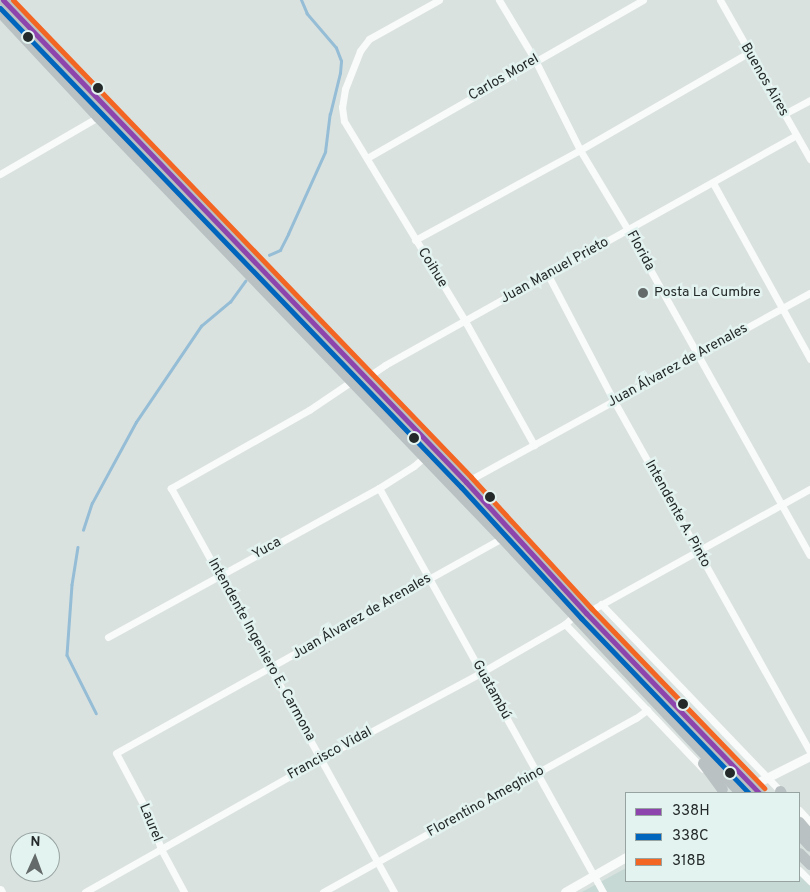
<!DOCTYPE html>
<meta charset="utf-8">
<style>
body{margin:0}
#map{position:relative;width:810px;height:892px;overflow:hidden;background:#dae2e0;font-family:Overpass,sans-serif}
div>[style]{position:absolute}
.built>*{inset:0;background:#c7d9d5}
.stream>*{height:2.5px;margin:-1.25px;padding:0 1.25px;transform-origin:1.25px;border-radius:1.25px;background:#95bdd6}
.minor>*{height:7px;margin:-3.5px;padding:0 3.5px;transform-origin:3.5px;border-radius:3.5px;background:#f9fbfa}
.tertiary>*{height:9px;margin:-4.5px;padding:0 4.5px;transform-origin:4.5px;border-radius:4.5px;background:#f9fbfa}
.primary>*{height:11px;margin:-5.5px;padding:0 5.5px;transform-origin:5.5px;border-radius:5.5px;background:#bac1c2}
.bus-1>*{height:5px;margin:-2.5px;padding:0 2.5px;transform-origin:2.5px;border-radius:2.5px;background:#8e44ad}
.bus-2>*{height:5px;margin:-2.5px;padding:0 2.5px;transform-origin:2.5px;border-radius:2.5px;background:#0065bd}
.bus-3>*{height:5px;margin:-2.5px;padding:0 2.5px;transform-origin:2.5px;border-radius:2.5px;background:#f26522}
.dots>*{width:14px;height:14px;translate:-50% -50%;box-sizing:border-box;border:2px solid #e3f3f0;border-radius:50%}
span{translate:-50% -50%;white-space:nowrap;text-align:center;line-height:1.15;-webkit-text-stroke:5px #e3f3f0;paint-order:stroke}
.street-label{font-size:14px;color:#242a29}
.poi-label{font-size:14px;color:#242a29}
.left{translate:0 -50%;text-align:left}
.legend{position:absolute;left:625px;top:792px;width:175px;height:90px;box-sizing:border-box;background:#e3f3f0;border:1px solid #97a3a0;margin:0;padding:6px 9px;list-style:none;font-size:15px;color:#242a29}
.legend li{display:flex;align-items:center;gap:10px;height:25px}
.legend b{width:25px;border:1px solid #97a3a0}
.north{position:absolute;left:10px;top:832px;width:50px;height:50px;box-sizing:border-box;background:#e3f3f0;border:1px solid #97a3a0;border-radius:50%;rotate:2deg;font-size:14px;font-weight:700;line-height:20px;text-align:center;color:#242a29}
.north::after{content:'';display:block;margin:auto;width:18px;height:22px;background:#646a69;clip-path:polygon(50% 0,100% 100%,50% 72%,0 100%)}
</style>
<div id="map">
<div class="built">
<div style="clip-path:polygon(626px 868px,626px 881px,799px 881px,799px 873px,810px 885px,810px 892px,582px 892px)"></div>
</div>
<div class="stream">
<div style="left:269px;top:255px;width:12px;rotate:-24deg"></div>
<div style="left:280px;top:250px;width:18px;rotate:-63deg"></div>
<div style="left:288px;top:234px;width:90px;rotate:-65.7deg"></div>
<div style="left:325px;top:152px;width:38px;rotate:-83deg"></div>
<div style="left:330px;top:114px;width:42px;rotate:-76.3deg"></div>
<div style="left:340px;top:73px;width:12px;rotate:-85deg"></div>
<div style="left:341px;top:61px;width:14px;rotate:-111deg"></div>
<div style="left:336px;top:48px;width:45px;rotate:-130.5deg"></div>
<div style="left:307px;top:14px;width:15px;rotate:-113deg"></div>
<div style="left:83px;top:530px;width:28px;rotate:-72deg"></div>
<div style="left:92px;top:503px;width:92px;rotate:-61.5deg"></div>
<div style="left:136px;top:422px;width:116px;rotate:-55.9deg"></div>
<div style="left:201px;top:326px;width:38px;rotate:-40deg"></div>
<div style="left:230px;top:302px;width:26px;rotate:-54deg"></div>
<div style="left:78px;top:547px;width:38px;rotate:99deg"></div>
<div style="left:72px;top:585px;width:70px;rotate:94.1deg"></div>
<div style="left:67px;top:655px;width:65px;rotate:63.4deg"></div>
</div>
<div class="minor">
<div style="left:439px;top:0;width:80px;rotate:150.9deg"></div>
<div style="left:369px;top:39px;width:15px;rotate:127deg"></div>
<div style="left:360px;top:51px;width:41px;rotate:111.5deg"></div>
<div style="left:345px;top:89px;width:18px;rotate:99deg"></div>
<div style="left:342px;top:107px;width:14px;rotate:82deg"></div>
<div style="left:344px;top:121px;width:234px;rotate:58.8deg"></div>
<div style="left:465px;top:321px;width:142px;rotate:60.9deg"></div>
<div style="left:499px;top:0;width:70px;rotate:59deg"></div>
<div style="left:535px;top:60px;width:101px;rotate:63.4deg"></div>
<div style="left:580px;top:150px;width:93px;rotate:59deg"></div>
<div style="left:628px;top:230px;width:372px;rotate:60.8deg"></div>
<div style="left:720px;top:0;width:183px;rotate:60.5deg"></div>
<div style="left:784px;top:114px;width:30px;rotate:-28deg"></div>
<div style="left:367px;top:158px;width:318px;rotate:-29.8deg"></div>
<div style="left:0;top:174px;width:113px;rotate:-30.2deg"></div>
<div style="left:713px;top:183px;width:201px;rotate:61.1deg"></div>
<div style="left:415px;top:240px;width:188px;rotate:-28.6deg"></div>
<div style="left:580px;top:150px;width:194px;rotate:-30deg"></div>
<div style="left:548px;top:275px;width:142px;rotate:62.4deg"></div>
<div style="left:614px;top:401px;width:401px;rotate:60.8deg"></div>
<div style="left:366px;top:378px;width:23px;rotate:-34deg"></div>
<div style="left:385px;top:365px;width:471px;rotate:-29.2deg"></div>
<div style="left:352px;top:381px;width:52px;rotate:146deg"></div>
<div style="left:309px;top:410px;width:159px;rotate:150.5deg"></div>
<div style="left:171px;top:488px;width:461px;rotate:61.1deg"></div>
<div style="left:466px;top:482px;width:393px;rotate:-28.8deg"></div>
<div style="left:379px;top:488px;width:462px;rotate:61deg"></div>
<div style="left:601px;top:604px;width:262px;rotate:46.2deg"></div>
<div style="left:586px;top:613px;width:256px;rotate:-29deg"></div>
<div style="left:565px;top:624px;width:200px;rotate:46.4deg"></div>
<div style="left:108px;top:637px;width:309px;rotate:-28.8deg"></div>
<div style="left:379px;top:488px;width:41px;rotate:-32.2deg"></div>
<div style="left:414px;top:466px;width:13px;rotate:-42deg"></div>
<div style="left:799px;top:810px;width:16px;rotate:47deg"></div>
<div style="left:799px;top:870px;width:16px;rotate:45deg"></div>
<div style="left:85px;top:892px;width:270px;rotate:-29.5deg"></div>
<div style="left:320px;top:759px;width:184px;rotate:-28.2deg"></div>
<div style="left:482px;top:672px;width:96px;rotate:-30deg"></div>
<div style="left:565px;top:624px;width:12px;rotate:-42deg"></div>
<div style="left:184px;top:892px;width:49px;rotate:-118.1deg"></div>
<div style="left:161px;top:849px;width:34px;rotate:-109deg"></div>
<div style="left:150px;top:817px;width:72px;rotate:-118deg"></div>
<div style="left:116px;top:753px;width:442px;rotate:-29.1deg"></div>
<div style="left:323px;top:892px;width:358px;rotate:-29.1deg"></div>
<div style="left:636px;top:718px;width:14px;rotate:-36deg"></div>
</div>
<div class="tertiary">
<div style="left:737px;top:793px;width:82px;rotate:-26.9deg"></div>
<div style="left:0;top:890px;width:2px;rotate:63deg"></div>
<div style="left:565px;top:892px;width:70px;rotate:-29.8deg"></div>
</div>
<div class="primary">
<div style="left:3px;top:0;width:668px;rotate:46.15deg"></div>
<div style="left:466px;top:482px;width:178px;rotate:47.5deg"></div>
<div style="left:586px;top:613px;width:250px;rotate:46.1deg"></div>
<div style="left:0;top:12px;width:144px;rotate:47deg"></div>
<div style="left:98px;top:117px;width:583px;rotate:46.18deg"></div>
<div style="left:502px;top:538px;width:349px;rotate:46.9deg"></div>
<div style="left:703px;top:763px;width:32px;rotate:54deg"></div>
<div style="left:780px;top:791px;width:2px;rotate:63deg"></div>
<div style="left:799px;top:822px;width:17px;rotate:50deg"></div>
<div style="left:799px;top:834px;width:16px;rotate:47deg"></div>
<div style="left:799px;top:853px;width:16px;rotate:45deg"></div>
</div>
<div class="bus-1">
<div style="left:3px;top:0;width:668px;rotate:46.15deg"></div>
<div style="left:466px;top:482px;width:178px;rotate:47.5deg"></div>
<div style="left:586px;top:613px;width:250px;rotate:46.1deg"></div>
</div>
<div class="bus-2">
<div style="left:0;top:8px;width:665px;rotate:46.1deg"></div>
<div style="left:461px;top:487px;width:178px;rotate:47.5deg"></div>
<div style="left:581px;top:618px;width:243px;rotate:46.2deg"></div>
</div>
<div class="bus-3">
<div style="left:13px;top:0;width:661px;rotate:46.16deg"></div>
<div style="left:471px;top:477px;width:178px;rotate:47.5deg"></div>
<div style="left:591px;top:608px;width:250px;rotate:46.1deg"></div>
</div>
<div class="dots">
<div style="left:28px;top:37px;background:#242a29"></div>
<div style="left:98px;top:88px;background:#242a29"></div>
<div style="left:643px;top:293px;background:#646a69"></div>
<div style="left:414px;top:438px;background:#242a29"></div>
<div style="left:490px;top:497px;background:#242a29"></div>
<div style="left:683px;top:704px;background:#242a29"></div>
<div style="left:730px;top:773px;background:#242a29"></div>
</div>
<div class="street-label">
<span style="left:504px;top:78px;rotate:-30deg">Carlos Morel</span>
<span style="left:764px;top:80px;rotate:60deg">Buenos Aires</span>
<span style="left:640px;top:251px;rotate:61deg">Florida</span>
<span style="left:432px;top:268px;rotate:58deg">Coihue</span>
<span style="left:555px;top:271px;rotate:-29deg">Juan Manuel Prieto</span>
<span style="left:678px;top:366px;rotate:-29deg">Juan Álvarez de Arenales</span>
<span style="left:677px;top:514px;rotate:61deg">Intendente A. Pinto</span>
<span style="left:267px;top:549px;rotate:-29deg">Yuca</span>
<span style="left:362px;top:617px;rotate:-30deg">Juan Álvarez de Arenales</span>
<span style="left:261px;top:650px;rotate:61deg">Intendente Ingeniero E. Carmona</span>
<span style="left:491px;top:690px;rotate:61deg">Guatambú</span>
<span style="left:330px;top:754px;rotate:-29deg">Francisco Vidal</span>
<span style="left:486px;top:802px;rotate:-29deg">Florentino Ameghino</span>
<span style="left:150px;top:823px;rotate:68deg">Laurel</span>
</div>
<div class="poi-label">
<span class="left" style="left:654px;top:293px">Posta La Cumbre</span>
</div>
<ul class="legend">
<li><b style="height:6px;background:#8e44ad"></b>338H</li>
<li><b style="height:6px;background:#0065bd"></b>338C</li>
<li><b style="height:6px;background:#f26522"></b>318B</li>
</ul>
<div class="north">N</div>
</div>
